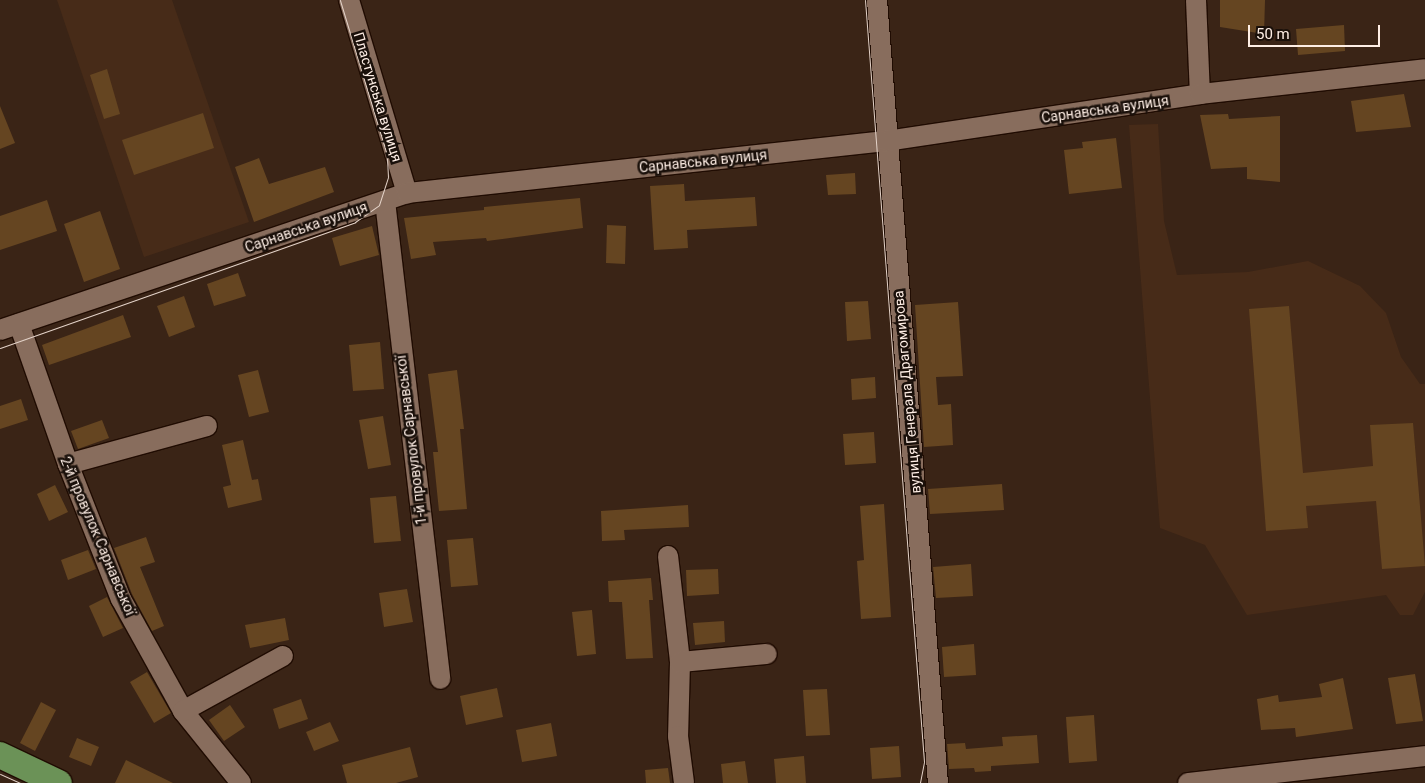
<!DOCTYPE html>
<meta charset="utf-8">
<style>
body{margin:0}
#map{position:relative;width:1425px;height:783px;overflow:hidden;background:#3a2416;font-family:Roboto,sans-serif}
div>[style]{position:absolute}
.built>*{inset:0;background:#472b18}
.building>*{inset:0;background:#654521}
.roads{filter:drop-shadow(1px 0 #200c02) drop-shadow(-1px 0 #200c02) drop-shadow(0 1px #200c02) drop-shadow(0 -1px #200c02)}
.minor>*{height:20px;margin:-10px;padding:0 10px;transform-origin:10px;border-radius:10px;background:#886d5d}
.major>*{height:26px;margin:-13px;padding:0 13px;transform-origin:13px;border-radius:13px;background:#6b9257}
.tram>*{height:1px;margin:-0.5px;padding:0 0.5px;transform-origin:0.5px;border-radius:0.5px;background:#e4d3c9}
span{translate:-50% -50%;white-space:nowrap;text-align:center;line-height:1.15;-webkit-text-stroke:5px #1a100a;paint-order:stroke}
.street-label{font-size:14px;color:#feeee5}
.scale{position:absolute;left:1248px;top:25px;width:132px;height:22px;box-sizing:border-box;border:2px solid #feeee5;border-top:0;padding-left:6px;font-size:15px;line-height:18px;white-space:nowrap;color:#feeee5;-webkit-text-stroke:4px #1a100a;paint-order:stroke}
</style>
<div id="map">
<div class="built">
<div style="clip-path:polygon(57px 0,172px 0,249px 222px,144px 257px)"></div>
<div style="clip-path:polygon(1158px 124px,1164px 221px,1177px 275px,1248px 272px,1308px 261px,1360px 286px,1386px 313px,1401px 357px,1420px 384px,1425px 384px,1425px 592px,1413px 615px,1400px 615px,1386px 595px,1247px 615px,1205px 545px,1160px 528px,1129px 125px)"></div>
</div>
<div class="building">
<div style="clip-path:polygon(1220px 0,1265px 0,1264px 34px,1220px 27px)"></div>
<div style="clip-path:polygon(1344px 25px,1345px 51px,1298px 55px,1296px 29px)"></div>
<div style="clip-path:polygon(107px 69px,120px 114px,104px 119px,90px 75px)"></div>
<div style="clip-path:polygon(1404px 94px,1411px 127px,1356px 132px,1351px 101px)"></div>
<div style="clip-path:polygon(0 106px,15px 143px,0 149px)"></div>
<div style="clip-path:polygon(203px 113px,214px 148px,134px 175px,122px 140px)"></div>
<div style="clip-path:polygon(1228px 114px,1229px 119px,1280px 116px,1280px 182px,1247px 179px,1247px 167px,1211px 169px,1200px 115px)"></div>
<div style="clip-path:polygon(1116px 138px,1122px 188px,1069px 194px,1064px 150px,1083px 148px,1082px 142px)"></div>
<div style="clip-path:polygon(259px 158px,269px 184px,325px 167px,334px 192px,254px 222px,235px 167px)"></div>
<div style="clip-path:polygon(855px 173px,856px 194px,828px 195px,826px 175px)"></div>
<div style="clip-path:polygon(684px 184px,685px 201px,755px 197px,757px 226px,687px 230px,688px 248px,654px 250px,650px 186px)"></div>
<div style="clip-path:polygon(580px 198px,583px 228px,487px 241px,486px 238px,433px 242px,436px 255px,411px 259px,404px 218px,484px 210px,484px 207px)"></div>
<div style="clip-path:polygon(47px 200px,57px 231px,0 250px,0 216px)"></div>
<div style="clip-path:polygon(100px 211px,120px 269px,84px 282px,64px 224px)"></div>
<div style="clip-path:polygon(607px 225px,626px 226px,625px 264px,606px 263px)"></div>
<div style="clip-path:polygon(372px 226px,379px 255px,340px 266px,332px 238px)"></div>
<div style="clip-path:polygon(238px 273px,246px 296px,214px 306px,207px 284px)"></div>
<div style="clip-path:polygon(184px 296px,195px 327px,169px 337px,157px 306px)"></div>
<div style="clip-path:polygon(868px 301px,871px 339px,847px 341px,845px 302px)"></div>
<div style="clip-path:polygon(958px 302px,963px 376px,936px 377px,938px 405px,951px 404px,953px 445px,924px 447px,915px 305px)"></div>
<div style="clip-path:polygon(1289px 306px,1303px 473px,1373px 466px,1370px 425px,1413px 423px,1425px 566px,1382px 569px,1376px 501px,1306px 506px,1308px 528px,1266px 531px,1249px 309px)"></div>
<div style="clip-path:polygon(123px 315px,131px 337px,49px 365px,42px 345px)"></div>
<div style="clip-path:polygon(380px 342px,384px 389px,353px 391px,349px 345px)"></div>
<div style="clip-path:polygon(258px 370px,269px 412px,249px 417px,238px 375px)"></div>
<div style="clip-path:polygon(457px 370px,464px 429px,460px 429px,467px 509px,439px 511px,433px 452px,438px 452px,428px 374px)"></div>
<div style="clip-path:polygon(875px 377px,876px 398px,852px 400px,851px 379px)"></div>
<div style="clip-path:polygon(21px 399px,28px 420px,0 429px,0 406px)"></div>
<div style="clip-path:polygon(383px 416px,391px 465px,368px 469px,359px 420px)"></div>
<div style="clip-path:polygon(102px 420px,109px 438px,78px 449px,71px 431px)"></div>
<div style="clip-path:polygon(874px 432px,876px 463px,845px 465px,843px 434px)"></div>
<div style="clip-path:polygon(243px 440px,252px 480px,258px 479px,262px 500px,228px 508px,223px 487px,231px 485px,222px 445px)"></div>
<div style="clip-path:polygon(1002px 484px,1004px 510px,930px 514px,928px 489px)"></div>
<div style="clip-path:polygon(55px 485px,68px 512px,49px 521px,37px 494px)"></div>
<div style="clip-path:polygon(396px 496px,401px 541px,374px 543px,370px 498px)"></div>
<div style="clip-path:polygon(884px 504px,891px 617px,861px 619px,857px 561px,864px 560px,860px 506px)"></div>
<div style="clip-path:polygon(688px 505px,689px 527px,624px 530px,625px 540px,602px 541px,601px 511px)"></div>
<div style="clip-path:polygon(146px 537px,155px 562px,140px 567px,164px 626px,152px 631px,132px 594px,114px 548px)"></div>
<div style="clip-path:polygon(473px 538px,478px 585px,451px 587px,447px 540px)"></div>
<div style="clip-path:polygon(88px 550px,96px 569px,68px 580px,61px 560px)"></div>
<div style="clip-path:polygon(971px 564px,973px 596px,936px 598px,933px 567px)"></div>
<div style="clip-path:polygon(718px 569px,719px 594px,687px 596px,686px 570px)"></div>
<div style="clip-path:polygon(651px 578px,653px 600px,649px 600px,653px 658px,626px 659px,622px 602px,609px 602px,608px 581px)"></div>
<div style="clip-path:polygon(407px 589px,413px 622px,384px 627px,379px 593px)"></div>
<div style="clip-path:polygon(107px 597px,123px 628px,103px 637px,89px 606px)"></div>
<div style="clip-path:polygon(592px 610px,596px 654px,577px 656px,572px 612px)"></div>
<div style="clip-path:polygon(285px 618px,289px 640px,250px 648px,245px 625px)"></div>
<div style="clip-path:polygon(724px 621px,725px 642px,695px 645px,693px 623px)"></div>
<div style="clip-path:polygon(974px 644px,976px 675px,944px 677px,942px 647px)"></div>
<div style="clip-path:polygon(147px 672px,171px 713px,154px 723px,130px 682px)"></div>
<div style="clip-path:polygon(1415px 674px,1423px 721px,1396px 724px,1388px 678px)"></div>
<div style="clip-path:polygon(1343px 678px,1353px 729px,1296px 737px,1295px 728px,1261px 730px,1257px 699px,1278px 695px,1279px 702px,1322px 697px,1319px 684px)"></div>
<div style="clip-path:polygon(497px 688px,503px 717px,466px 725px,460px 696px)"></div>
<div style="clip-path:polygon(827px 689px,830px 735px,806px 736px,803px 690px)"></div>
<div style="clip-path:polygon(301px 699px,308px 719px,279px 729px,273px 709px)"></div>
<div style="clip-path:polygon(41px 702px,56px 710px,35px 751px,20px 743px)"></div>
<div style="clip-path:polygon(230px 705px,245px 727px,224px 741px,209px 720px)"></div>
<div style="clip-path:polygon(1094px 715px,1097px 761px,1069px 763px,1066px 717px)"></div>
<div style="clip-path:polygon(330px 722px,339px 741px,314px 751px,306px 732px)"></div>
<div style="clip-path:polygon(551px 723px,557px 756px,522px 762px,516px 730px)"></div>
<div style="clip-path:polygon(1037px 735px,1039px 763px,991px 766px,991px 771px,975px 772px,974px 768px,949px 769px,947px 744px,965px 743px,966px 749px,1003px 746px,1002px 737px)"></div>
<div style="clip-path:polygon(77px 738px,99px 747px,91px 766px,69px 757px)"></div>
<div style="clip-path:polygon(899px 746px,901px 777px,872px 779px,870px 748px)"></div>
<div style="clip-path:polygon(410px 747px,418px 777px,396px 783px,347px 783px,342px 765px)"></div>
<div style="clip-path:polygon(804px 756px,806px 783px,776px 783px,774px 759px)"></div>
<div style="clip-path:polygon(126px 760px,173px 783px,115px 783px)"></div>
<div style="clip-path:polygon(745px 761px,748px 783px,723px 783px,721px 764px)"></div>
<div style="clip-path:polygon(668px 768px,670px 783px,646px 783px,645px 770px)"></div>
</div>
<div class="roads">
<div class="minor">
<div style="left:349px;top:0;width:202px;rotate:73.3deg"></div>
<div style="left:877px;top:0;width:785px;rotate:85.55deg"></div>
<div style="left:1196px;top:0;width:94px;rotate:87.6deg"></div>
<div style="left:385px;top:201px;width:481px;rotate:83.4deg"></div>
<div style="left:19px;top:324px;width:148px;rotate:70.7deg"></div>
<div style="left:68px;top:464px;width:145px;rotate:68.6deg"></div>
<div style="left:121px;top:599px;width:128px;rotate:61deg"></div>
<div style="left:183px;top:711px;width:92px;rotate:51.1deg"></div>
<div style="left:0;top:330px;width:429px;rotate:-18.6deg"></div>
<div style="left:407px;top:193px;width:483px;rotate:-6.2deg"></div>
<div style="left:887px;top:141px;width:317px;rotate:-8.5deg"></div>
<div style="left:1200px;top:94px;width:226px;rotate:-6.3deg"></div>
<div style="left:68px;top:464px;width:144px;rotate:-15.3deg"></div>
<div style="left:668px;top:556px;width:107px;rotate:83.5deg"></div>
<div style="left:680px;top:662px;width:74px;rotate:91.5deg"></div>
<div style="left:678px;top:736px;width:47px;rotate:82.7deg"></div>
<div style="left:680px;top:662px;width:87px;rotate:-5.3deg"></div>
<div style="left:183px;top:711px;width:114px;rotate:-28.8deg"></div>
<div style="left:1188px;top:783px;width:239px;rotate:-6.5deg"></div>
</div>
<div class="major">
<div style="left:0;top:755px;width:65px;rotate:25.4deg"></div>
</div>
</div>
<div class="tram">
<div style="left:865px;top:0;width:764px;rotate:85.57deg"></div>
<div style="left:924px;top:762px;width:21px;rotate:101deg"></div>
<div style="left:0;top:348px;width:377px;rotate:-19.5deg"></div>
<div style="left:355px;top:222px;width:29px;rotate:-35deg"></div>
<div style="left:379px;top:205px;width:29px;rotate:-72deg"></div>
<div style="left:388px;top:177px;width:22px;rotate:-93deg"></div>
<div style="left:387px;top:155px;width:162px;rotate:-106.9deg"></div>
<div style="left:0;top:774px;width:22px;rotate:24deg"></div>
</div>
<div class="street-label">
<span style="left:378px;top:97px;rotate:73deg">Пластунська вулиця</span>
<span style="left:1105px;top:109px;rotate:-8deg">Сарнавська вулиця</span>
<span style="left:703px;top:161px;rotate:-6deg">Сарнавська вулиця</span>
<span style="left:306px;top:227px;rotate:-19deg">Сарнавська вулиця</span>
<span style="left:907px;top:392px;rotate:-95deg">вулиця Генерала Драгомирова</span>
<span style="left:411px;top:440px;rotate:-97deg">1-й провулок Сарнавської</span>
<span style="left:98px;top:536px;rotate:67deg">2-й провулок Сарнавської</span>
</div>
<div class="scale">50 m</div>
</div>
